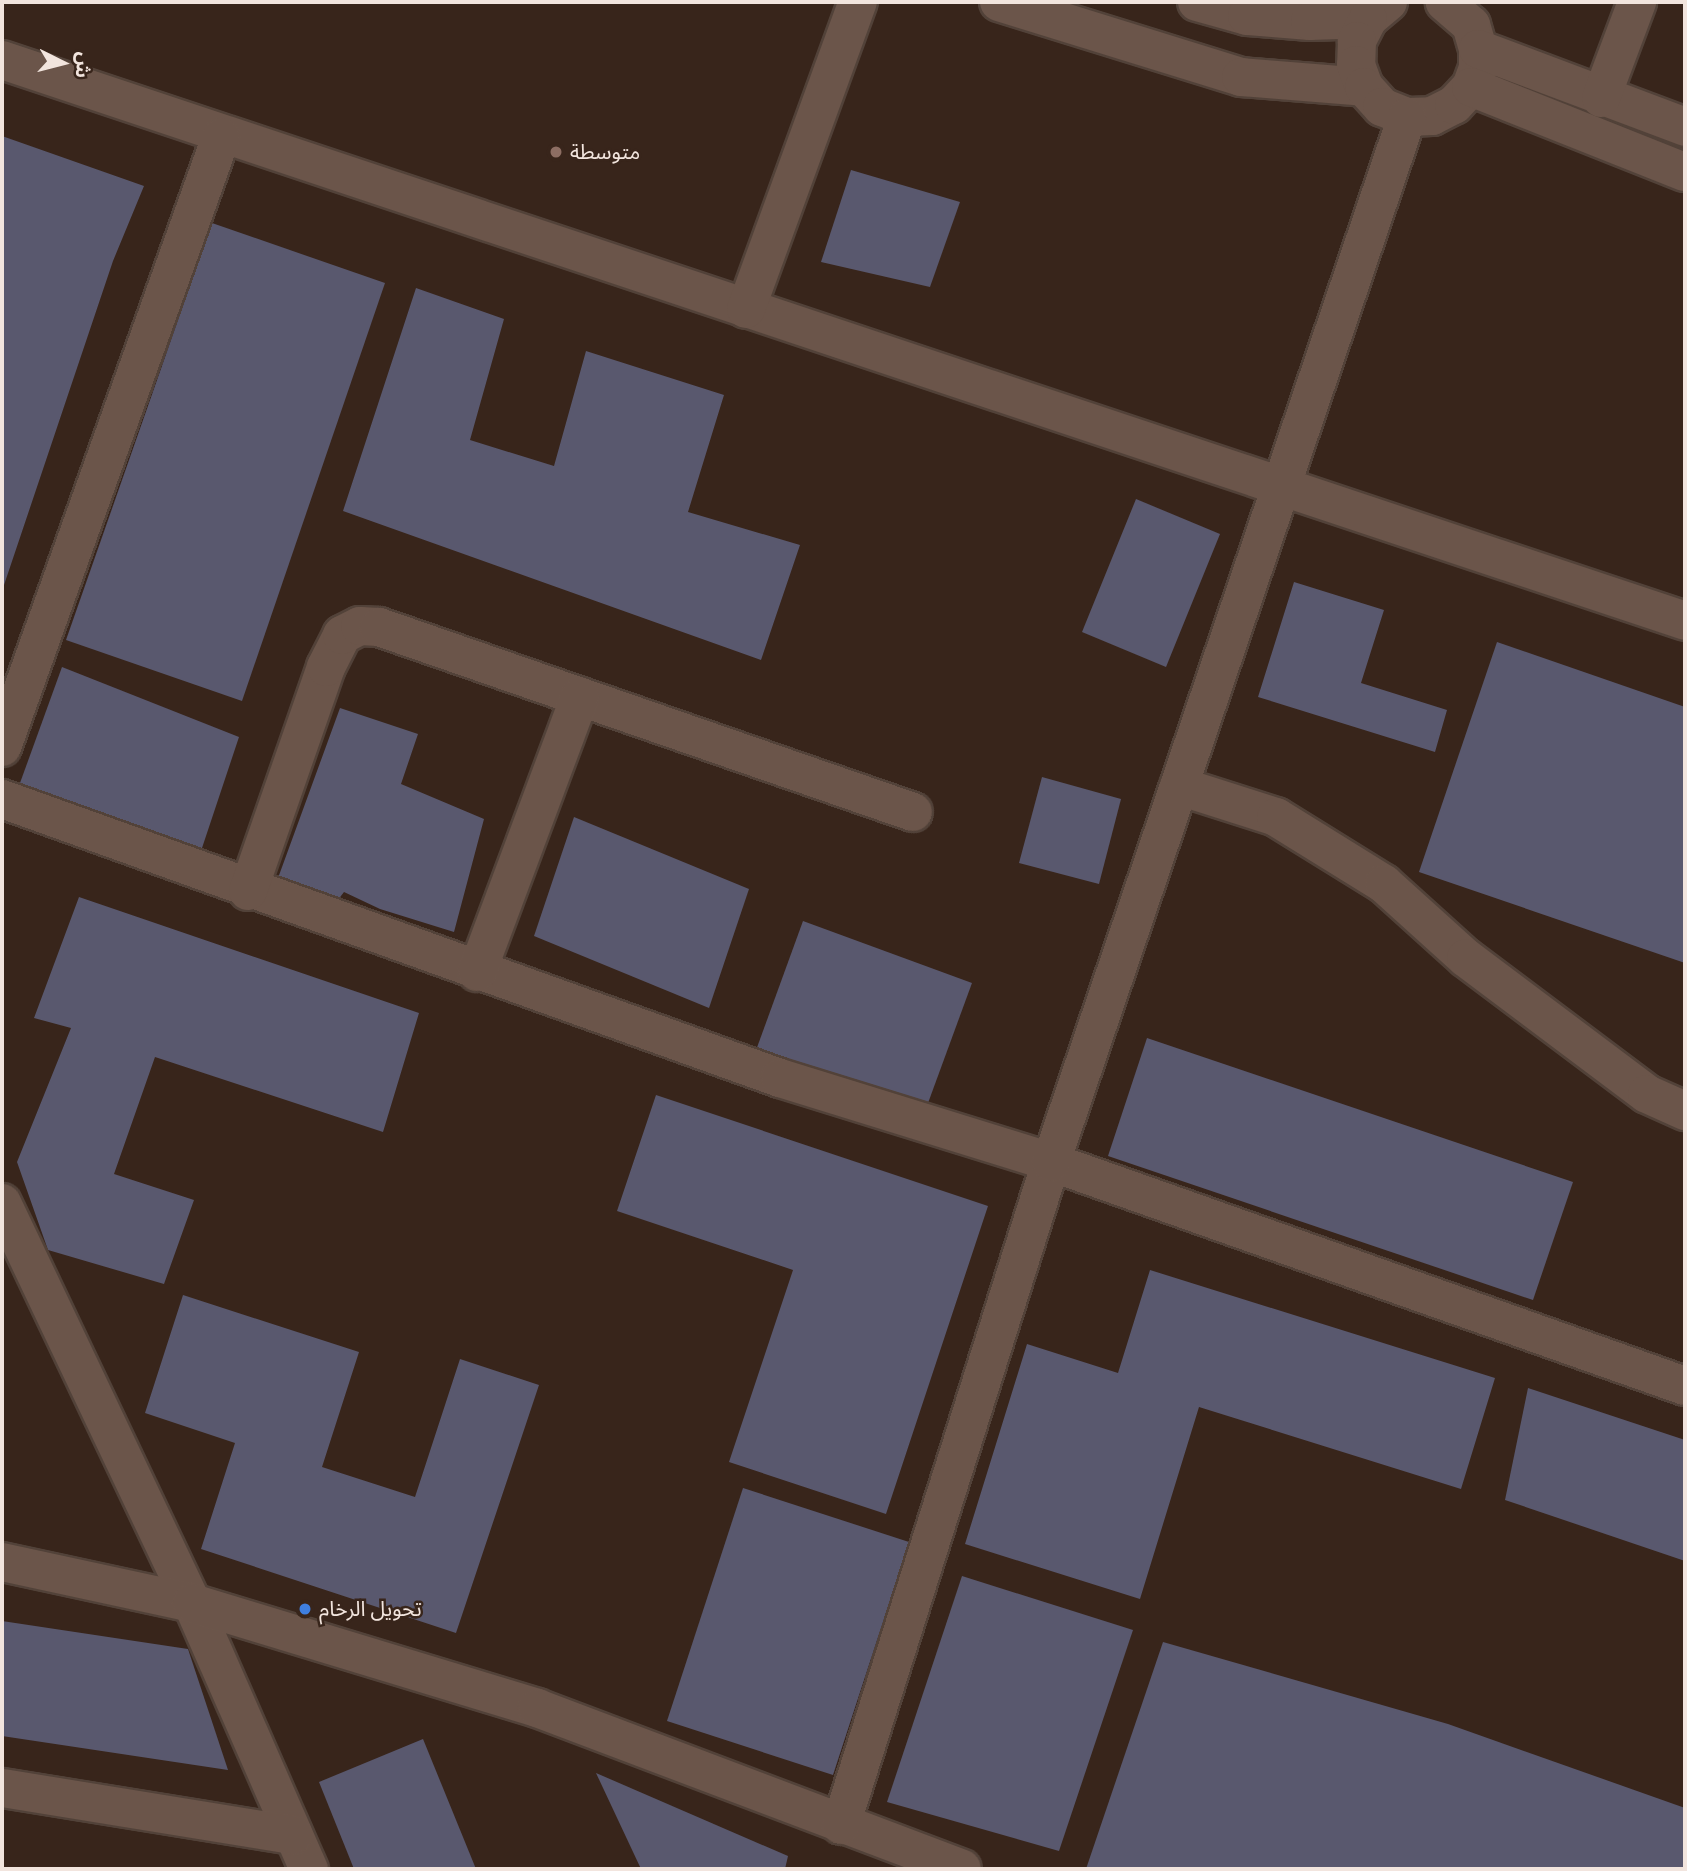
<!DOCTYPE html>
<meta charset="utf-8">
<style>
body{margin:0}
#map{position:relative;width:1687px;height:1871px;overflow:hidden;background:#38251b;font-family:Merriweather,"Noto Sans Arabic",serif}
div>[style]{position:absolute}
.building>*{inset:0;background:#59586e}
.roads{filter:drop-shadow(2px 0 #524239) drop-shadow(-2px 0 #524239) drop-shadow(0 2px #524239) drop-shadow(0 -2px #524239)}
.minor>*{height:38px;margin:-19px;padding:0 19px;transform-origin:19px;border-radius:19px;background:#6b554a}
.dots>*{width:19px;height:19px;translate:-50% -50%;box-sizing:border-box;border:4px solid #38251b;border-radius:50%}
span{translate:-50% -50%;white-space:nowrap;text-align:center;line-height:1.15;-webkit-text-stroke:5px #38251b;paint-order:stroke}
.poi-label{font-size:21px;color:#f2e5de}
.left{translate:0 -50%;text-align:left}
.frame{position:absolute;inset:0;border:4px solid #f2e5de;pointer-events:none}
.north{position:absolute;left:28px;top:28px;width:70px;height:70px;-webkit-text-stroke:5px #38251b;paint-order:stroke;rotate:96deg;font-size:19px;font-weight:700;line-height:28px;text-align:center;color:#f2e5de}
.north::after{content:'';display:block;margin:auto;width:24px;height:32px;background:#f2e5de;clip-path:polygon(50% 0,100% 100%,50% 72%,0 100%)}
</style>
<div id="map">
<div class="building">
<div style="clip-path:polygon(2px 136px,144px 186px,113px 261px,2px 591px)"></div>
<div style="clip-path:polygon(851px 170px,960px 202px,930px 287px,821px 262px)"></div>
<div style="clip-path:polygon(212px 223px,385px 283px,242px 701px,66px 640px)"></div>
<div style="clip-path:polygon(416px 288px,504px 319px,470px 440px,554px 466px,586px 351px,724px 395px,688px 512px,800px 545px,761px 660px,343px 511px)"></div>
<div style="clip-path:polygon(1136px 499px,1220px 534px,1166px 667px,1082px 632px)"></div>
<div style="clip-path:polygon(1294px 582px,1384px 610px,1361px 683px,1447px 710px,1435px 752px,1258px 697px)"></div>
<div style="clip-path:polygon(1497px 642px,1685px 707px,1685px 963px,1419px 872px)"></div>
<div style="clip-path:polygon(62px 667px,239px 737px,201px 851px,20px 783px)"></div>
<div style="clip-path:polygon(340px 708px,418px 734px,401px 784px,484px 819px,454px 932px,380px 909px,344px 892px,331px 909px,274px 889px)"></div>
<div style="clip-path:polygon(1042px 777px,1121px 799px,1099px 884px,1019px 863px)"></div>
<div style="clip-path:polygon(574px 817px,749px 889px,709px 1008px,534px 936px)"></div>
<div style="clip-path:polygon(79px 897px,419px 1013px,383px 1132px,155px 1057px,114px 1174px,194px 1200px,164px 1284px,48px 1250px,17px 1162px,71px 1028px,34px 1018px)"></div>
<div style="clip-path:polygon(803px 921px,972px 983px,924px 1114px,755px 1053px)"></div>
<div style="clip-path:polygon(1147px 1038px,1573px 1182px,1533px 1300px,1108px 1156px)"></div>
<div style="clip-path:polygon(656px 1095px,988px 1206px,886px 1514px,729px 1462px,793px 1270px,617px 1211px)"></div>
<div style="clip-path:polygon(1150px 1270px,1495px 1378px,1461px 1489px,1199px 1407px,1140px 1599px,965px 1544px,1027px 1344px,1118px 1373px)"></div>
<div style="clip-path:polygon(183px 1295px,359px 1352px,322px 1467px,415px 1497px,460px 1359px,539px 1385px,456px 1633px,201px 1549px,235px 1443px,145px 1413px)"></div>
<div style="clip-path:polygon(1528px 1388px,1685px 1440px,1685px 1561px,1505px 1500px)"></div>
<div style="clip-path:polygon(743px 1488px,909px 1542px,833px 1775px,667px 1721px)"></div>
<div style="clip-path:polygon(962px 1576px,1133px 1630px,1059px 1851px,887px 1802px)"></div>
<div style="clip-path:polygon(2px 1621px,188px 1649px,228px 1770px,2px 1736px)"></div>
<div style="clip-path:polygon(1163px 1642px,1448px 1724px,1685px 1808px,1685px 1869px,1086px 1869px)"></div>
<div style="clip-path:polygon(423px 1739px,476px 1869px,354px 1869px,319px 1782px)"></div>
<div style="clip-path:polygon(596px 1773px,788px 1856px,785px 1869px,641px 1869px)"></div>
</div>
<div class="roads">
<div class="minor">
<div style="left:999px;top:2px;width:253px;rotate:17.2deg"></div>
<div style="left:1241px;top:77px;width:123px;rotate:4.6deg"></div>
<div style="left:1197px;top:2px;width:52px;rotate:15.6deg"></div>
<div style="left:1247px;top:16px;width:63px;rotate:4.5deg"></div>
<div style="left:1310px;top:21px;width:58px;rotate:-2deg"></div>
<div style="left:1388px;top:2px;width:26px;rotate:140deg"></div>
<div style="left:1368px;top:19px;width:25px;rotate:117deg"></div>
<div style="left:1357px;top:41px;width:24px;rotate:92deg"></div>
<div style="left:1356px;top:65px;width:23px;rotate:70deg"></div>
<div style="left:1364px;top:87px;width:27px;rotate:48deg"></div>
<div style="left:1382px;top:107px;width:27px;rotate:22deg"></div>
<div style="left:1407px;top:117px;width:25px;rotate:-2deg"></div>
<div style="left:1432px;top:116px;width:25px;rotate:-27deg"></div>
<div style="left:1454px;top:105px;width:25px;rotate:-47deg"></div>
<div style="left:1471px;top:87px;width:20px;rotate:-70deg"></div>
<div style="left:1478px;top:68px;width:19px;rotate:-90deg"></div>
<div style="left:1478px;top:49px;width:25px;rotate:-106deg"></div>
<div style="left:1471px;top:25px;width:35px;rotate:-139deg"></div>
<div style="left:1478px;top:49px;width:221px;rotate:20.6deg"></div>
<div style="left:2px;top:60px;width:1774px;rotate:18.43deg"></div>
<div style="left:1471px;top:87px;width:230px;rotate:21.7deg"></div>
<div style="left:1601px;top:98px;width:103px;rotate:-69.4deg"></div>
<div style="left:746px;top:309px;width:327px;rotate:-70deg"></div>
<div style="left:2px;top:747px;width:648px;rotate:-70.25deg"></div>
<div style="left:1179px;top:786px;width:102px;rotate:17.7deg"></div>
<div style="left:1276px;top:817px;width:127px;rotate:31.8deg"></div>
<div style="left:1384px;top:884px;width:110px;rotate:42.1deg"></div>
<div style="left:1466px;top:958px;width:226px;rotate:36.9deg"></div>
<div style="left:1647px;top:1094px;width:42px;rotate:24.1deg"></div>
<div style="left:2px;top:799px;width:827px;rotate:19.73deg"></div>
<div style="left:780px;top:1078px;width:284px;rotate:17.2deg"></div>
<div style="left:1051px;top:1162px;width:672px;rotate:19.46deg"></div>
<div style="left:248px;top:891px;width:237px;rotate:-70.8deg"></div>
<div style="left:326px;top:667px;width:36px;rotate:-63deg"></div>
<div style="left:342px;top:635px;width:20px;rotate:-27deg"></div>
<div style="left:360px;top:626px;width:19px;rotate:3deg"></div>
<div style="left:379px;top:627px;width:565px;rotate:19.11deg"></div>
<div style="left:477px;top:972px;width:294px;rotate:-69.5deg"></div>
<div style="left:2px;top:1203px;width:443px;rotate:64.6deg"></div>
<div style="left:192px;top:1603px;width:291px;rotate:66.3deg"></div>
<div style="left:2px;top:1562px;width:194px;rotate:12.2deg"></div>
<div style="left:192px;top:1603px;width:361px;rotate:16.9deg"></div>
<div style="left:537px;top:1708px;width:454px;rotate:20.7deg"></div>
<div style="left:2px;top:1788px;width:295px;rotate:9.2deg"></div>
<div style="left:841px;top:1825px;width:695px;rotate:-72.42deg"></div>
<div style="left:1051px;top:1162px;width:1104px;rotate:-71.19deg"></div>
</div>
</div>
<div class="dots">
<div style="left:556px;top:152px;background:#8d6e63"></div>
<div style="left:305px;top:1609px;background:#3f7fe0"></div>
</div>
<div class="poi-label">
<span class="left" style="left:570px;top:152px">متوسطة</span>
<span class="left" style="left:319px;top:1609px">تحويل الرخام</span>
</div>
<div class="frame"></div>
<div class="north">ش</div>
</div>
